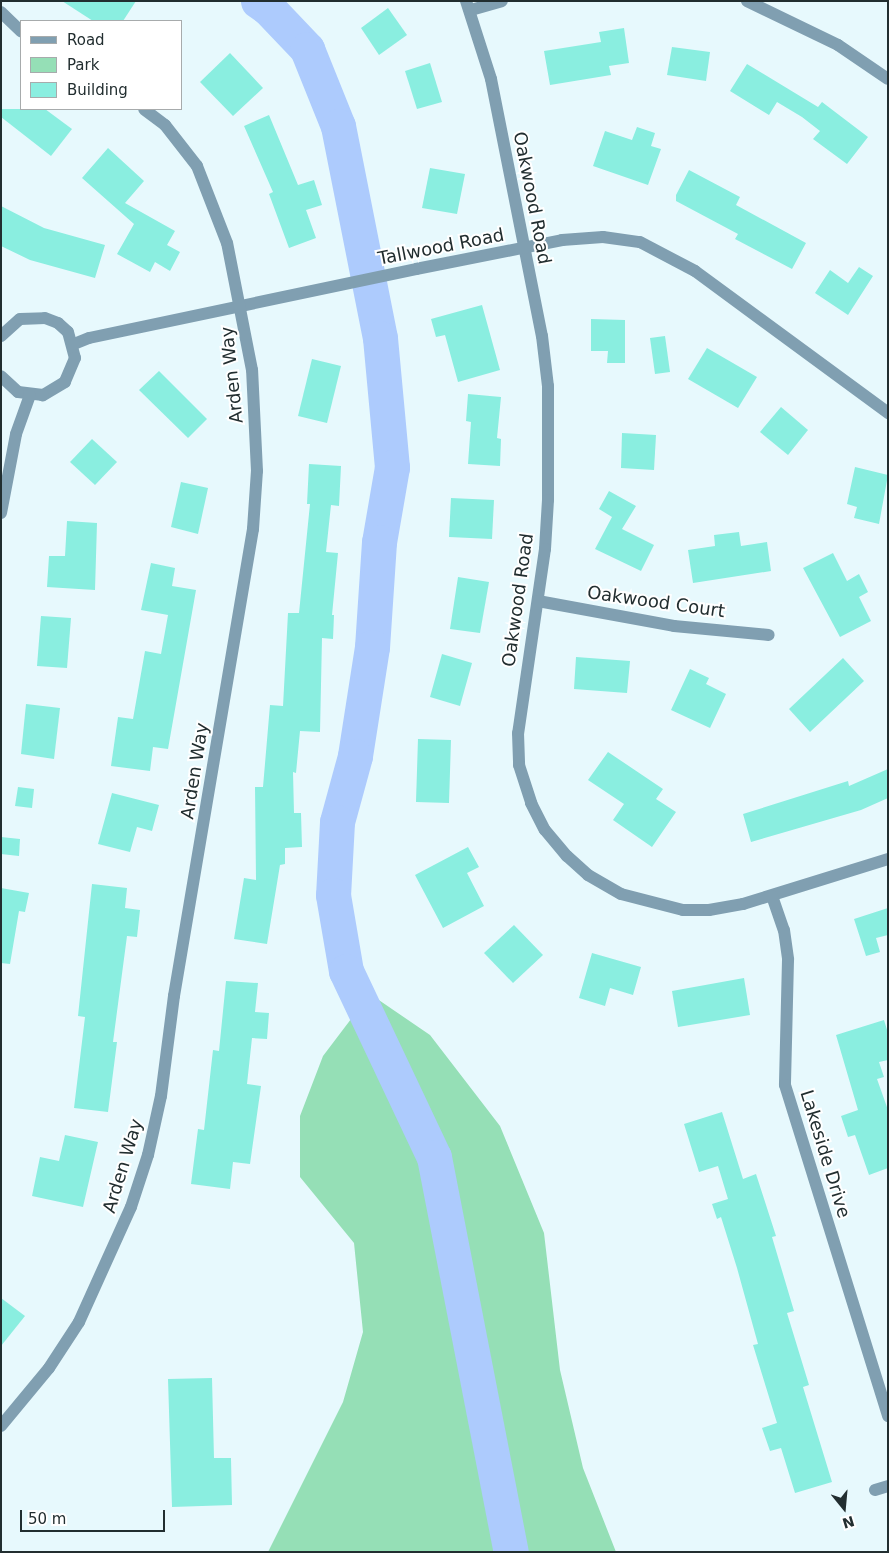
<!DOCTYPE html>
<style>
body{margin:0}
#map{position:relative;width:889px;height:1553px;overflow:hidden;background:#e7f9fd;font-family:"DejaVu Sans",sans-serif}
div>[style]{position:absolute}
.green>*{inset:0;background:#95dfb6}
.river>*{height:35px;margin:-17.5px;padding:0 17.5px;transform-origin:17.5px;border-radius:17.5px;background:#adcbfd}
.building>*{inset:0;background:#8aeee0}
.street>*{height:12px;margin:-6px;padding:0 6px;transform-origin:6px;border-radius:6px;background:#809fb1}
span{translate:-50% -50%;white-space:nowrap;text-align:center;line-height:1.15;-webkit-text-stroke:4px #fff;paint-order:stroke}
.street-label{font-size:18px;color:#222e30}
.frame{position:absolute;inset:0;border:2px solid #222e30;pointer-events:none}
.legend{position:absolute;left:20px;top:20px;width:162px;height:90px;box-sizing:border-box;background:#fff;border:1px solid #a7abac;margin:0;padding:6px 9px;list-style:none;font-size:15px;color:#222e30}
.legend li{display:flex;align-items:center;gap:10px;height:25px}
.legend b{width:25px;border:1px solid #a7abac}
.north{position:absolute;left:819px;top:1483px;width:50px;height:50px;-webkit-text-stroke:4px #fff;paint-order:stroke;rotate:163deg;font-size:14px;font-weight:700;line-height:20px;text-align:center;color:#222e30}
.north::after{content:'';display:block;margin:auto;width:18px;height:22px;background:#222e30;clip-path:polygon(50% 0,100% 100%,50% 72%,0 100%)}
.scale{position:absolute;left:20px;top:1510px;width:145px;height:22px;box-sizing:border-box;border:2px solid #222e30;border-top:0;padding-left:6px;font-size:15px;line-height:18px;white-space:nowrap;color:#222e30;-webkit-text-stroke:4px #fff;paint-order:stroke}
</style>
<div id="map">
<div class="green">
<div style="clip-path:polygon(370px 994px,430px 1035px,500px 1126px,544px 1233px,560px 1370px,583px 1468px,616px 1552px,268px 1552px,343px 1402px,363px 1332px,354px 1243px,300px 1177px,300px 1116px,323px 1056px)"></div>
</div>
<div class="river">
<div style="left:258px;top:1px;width:12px;rotate:35deg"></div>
<div style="left:268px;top:8px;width:57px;rotate:46.4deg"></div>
<div style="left:307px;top:49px;width:83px;rotate:68.1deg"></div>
<div style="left:338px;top:126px;width:216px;rotate:78.8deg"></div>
<div style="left:380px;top:338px;width:130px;rotate:84.7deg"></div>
<div style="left:392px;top:467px;width:76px;rotate:99.8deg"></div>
<div style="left:379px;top:542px;width:105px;rotate:93.8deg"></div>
<div style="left:372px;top:647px;width:110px;rotate:98.9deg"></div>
<div style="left:355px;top:756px;width:68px;rotate:105.3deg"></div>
<div style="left:337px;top:822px;width:73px;rotate:93.1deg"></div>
<div style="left:333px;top:895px;width:77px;rotate:80.3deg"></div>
<div style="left:346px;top:971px;width:206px;rotate:64.7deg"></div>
<div style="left:434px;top:1157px;width:402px;rotate:79deg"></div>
</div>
<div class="building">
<div style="clip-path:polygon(62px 1px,136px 1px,123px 21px,93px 21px)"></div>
<div style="clip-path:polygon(388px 8px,407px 35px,379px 55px,361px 28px)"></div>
<div style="clip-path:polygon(624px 28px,629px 63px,609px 66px,611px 75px,550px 85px,544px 51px,601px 42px,599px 32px)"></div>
<div style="clip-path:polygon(672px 47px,710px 52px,706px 81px,667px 75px)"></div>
<div style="clip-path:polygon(230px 53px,263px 88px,233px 116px,200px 82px)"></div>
<div style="clip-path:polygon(430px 63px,442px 102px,417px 109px,405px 71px)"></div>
<div style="clip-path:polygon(747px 64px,818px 107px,822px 102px,868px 137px,847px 164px,813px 139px,820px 131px,802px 117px,777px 102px,769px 115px,730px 91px)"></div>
<div style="clip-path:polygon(1px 109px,45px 109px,72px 129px,51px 156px,1px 117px)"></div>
<div style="clip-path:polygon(269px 115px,298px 185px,314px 180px,322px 205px,306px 210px,316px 238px,289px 248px,269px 194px,273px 192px,244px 126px)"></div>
<div style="clip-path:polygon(637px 127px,655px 133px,651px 146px,661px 149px,648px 185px,593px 166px,605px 131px,632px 140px)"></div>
<div style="clip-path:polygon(108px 148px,144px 181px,125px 203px,175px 231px,167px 245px,180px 252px,170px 271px,155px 262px,150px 272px,117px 254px,134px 224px,82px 178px)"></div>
<div style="clip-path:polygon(430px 168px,465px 174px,457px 214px,422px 208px)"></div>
<div style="clip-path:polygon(689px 170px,740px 197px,736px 205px,806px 243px,792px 269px,735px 239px,738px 234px,676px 201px,676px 195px)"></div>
<div style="clip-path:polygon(1px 206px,44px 228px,105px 245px,95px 278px,30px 260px,1px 246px)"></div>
<div style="clip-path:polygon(859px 267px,873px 276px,848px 315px,815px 293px,830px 270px,848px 283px)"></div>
<div style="clip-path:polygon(482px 305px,500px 370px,458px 382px,445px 335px,436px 337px,431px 319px)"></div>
<div style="clip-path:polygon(591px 319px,625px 320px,625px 363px,607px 363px,608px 351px,591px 351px)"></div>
<div style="clip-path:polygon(665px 336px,670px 372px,655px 374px,650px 338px)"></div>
<div style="clip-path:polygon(707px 348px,757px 377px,738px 408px,688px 379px)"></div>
<div style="clip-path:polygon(312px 359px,341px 366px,327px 423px,298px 416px)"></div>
<div style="clip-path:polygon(159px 371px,207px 419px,188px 438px,139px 390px)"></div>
<div style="clip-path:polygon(468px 394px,501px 397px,497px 438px,501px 439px,500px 466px,468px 464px,471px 422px,466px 421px)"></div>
<div style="clip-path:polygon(781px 407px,808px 430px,788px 455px,760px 432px)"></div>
<div style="clip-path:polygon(622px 433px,656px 435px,654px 470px,621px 468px)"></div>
<div style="clip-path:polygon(92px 439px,117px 462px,95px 485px,70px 462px)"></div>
<div style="clip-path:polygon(309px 464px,341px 466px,339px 506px,331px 505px,326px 552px,338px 553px,332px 615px,334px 615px,333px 639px,322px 638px,320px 732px,300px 731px,296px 773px,293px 772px,294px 813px,301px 813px,302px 847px,285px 848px,285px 864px,280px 865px,267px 944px,234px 939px,244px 878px,256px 880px,255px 787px,263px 787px,270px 705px,283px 706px,288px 613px,299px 613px,310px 504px,307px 504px)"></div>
<div style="clip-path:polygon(855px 467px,888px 475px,879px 524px,854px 518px,857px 507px,847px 504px)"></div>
<div style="clip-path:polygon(181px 482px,208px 488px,198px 534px,171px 527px)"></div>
<div style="clip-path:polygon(609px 491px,636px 506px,622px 529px,654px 545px,641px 571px,595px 549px,612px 517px,599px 509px)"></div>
<div style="clip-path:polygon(451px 498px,494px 500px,492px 539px,449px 537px)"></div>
<div style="clip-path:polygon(67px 521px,97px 523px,95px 590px,47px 587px,49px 556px,65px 556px)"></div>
<div style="clip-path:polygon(739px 532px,741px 546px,767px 542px,771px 571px,693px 583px,688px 550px,715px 546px,714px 535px)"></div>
<div style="clip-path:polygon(833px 553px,847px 581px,859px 574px,868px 592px,859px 597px,871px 621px,840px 637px,803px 568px)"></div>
<div style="clip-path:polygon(151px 563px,175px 568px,172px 586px,196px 590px,168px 749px,153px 747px,150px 771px,111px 766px,118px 717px,133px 719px,145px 651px,161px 654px,168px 615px,141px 610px)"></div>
<div style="clip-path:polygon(458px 577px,489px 582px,480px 633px,450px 629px)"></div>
<div style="clip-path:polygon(41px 616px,71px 618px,67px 668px,37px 666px)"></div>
<div style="clip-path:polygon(442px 654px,472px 663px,460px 706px,430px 697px)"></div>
<div style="clip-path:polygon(576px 657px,630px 661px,627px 693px,574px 689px)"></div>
<div style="clip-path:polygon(843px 658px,864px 681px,810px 732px,789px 709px)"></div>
<div style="clip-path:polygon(690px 669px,709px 678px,706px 684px,726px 694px,710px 728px,671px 710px)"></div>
<div style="clip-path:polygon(26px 704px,60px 708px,54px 759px,21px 754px)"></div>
<div style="clip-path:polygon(418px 739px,451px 740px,449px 803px,416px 802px)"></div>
<div style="clip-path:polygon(608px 752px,663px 789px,656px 799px,676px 812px,652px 847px,613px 820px,624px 804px,588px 780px)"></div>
<div style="clip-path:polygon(888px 769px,888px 798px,861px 810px,751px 842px,743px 814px,848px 781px,849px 786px)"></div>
<div style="clip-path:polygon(18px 787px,34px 789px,32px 808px,15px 806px)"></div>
<div style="clip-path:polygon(112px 793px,159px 805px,152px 831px,137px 827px,130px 852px,98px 844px)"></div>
<div style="clip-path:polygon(1px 837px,20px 839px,19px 856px,1px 854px)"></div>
<div style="clip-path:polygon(468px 847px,479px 867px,467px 873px,484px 906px,443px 928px,415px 875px)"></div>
<div style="clip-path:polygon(92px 884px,127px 888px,125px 908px,140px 910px,137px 937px,127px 936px,113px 1042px,117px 1042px,108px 1112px,74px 1108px,85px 1017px,78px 1016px)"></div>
<div style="clip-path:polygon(1px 888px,29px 893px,25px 912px,19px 911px,10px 964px,1px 963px)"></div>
<div style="clip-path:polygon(888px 908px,888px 935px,876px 938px,880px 952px,866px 956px,854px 919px)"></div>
<div style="clip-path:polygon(514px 925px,543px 955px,513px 983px,484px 953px)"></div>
<div style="clip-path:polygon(592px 953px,641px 967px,633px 995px,610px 988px,605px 1006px,579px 998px)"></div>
<div style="clip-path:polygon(744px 978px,750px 1015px,678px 1027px,672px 991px)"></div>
<div style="clip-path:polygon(226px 981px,258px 983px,255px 1012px,269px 1013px,267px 1039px,252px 1038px,247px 1084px,261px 1086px,250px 1164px,233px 1162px,230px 1189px,191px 1184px,198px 1129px,204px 1130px,213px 1050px,219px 1051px)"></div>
<div style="clip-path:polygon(884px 1020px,888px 1033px,888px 1060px,879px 1062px,884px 1077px,877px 1079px,888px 1110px,888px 1168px,869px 1175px,855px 1135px,848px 1137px,841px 1116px,858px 1110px,836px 1035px)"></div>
<div style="clip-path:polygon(722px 1112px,743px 1179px,756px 1174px,776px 1236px,772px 1237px,794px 1311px,787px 1313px,809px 1385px,803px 1387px,832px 1482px,795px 1493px,781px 1448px,770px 1451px,762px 1428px,777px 1423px,753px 1345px,758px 1344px,737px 1268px,721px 1217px,717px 1219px,712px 1204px,728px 1199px,718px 1166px,699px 1172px,684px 1124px)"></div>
<div style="clip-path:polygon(65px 1135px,98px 1142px,83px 1207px,32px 1196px,40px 1157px,59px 1161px)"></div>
<div style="clip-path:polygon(1px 1298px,25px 1316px,1px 1346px)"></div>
<div style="clip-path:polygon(212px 1378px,214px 1458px,231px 1458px,232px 1505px,172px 1507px,168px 1379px)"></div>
</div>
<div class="street">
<div style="left:466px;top:1px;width:82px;rotate:72.2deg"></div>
<div style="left:491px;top:79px;width:262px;rotate:78.8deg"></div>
<div style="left:542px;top:336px;width:50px;rotate:83.2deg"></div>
<div style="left:548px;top:386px;width:114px;rotate:90deg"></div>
<div style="left:548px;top:500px;width:49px;rotate:93.5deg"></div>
<div style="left:545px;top:549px;width:186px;rotate:98.3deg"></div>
<div style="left:518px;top:733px;width:32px;rotate:88deg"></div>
<div style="left:519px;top:765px;width:40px;rotate:72deg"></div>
<div style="left:531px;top:803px;width:30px;rotate:63deg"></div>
<div style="left:545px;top:830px;width:34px;rotate:50deg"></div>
<div style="left:567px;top:856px;width:28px;rotate:42deg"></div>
<div style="left:588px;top:875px;width:38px;rotate:30deg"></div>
<div style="left:621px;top:894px;width:64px;rotate:14.5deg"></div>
<div style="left:683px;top:910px;width:26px"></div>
<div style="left:709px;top:910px;width:35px;rotate:-10deg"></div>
<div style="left:743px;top:904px;width:152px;rotate:-17.2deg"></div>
<div style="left:747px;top:1px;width:101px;rotate:25.8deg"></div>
<div style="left:838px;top:45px;width:60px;rotate:34.2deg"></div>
<div style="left:471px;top:10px;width:32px;rotate:-16deg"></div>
<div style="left:1px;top:12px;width:28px;rotate:44deg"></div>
<div style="left:1px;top:336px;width:25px;rotate:-42deg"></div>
<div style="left:20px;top:319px;width:25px;rotate:-2deg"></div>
<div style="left:45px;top:318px;width:14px;rotate:21deg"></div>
<div style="left:58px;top:323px;width:13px;rotate:42deg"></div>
<div style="left:68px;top:332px;width:27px;rotate:75deg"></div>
<div style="left:75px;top:358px;width:26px;rotate:113deg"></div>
<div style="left:65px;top:382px;width:26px;rotate:149deg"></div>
<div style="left:43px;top:395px;width:25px;rotate:-173deg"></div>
<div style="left:18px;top:392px;width:23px;rotate:-137deg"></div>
<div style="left:74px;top:344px;width:16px;rotate:-22deg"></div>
<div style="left:89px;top:338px;width:334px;rotate:-11.9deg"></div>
<div style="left:416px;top:269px;width:149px;rotate:-11.2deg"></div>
<div style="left:562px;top:240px;width:41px;rotate:-4.2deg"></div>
<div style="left:603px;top:237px;width:37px;rotate:8deg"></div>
<div style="left:640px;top:242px;width:62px;rotate:27.8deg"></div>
<div style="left:695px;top:271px;width:240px;rotate:36.3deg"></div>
<div style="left:1px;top:513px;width:80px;rotate:-79.2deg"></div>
<div style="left:16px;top:434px;width:41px;rotate:-70.3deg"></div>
<div style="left:538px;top:601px;width:138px;rotate:10.4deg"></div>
<div style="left:674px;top:626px;width:95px;rotate:5.4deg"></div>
<div style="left:772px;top:896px;width:36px;rotate:71deg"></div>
<div style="left:784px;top:930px;width:30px;rotate:82deg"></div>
<div style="left:788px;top:960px;width:125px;rotate:91.4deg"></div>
<div style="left:785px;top:1085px;width:347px;rotate:72.7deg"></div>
<div style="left:1px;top:1426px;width:75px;rotate:-50.4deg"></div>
<div style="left:49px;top:1368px;width:55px;rotate:-56.9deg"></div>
<div style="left:79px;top:1322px;width:126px;rotate:-65.7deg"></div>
<div style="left:131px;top:1207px;width:55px;rotate:-71.9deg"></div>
<div style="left:148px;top:1155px;width:60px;rotate:-77.6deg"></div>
<div style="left:161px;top:1096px;width:101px;rotate:-82.6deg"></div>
<div style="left:174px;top:996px;width:474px;rotate:-80.4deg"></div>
<div style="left:253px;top:529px;width:58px;rotate:-86.1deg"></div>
<div style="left:257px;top:471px;width:101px;rotate:-92.8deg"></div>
<div style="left:252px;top:370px;width:129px;rotate:-101.1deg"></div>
<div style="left:227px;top:243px;width:83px;rotate:-111.3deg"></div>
<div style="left:197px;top:166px;width:52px;rotate:-128deg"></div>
<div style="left:165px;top:125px;width:26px;rotate:-143deg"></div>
<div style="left:875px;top:1490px;width:14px;rotate:-17deg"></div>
</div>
<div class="street-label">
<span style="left:532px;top:198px;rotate:79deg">Oakwood Road</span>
<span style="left:441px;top:247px;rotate:-11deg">Tallwood Road</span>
<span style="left:232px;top:375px;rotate:-96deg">Arden Way</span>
<span style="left:518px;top:600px;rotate:-82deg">Oakwood Road</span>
<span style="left:656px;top:602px;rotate:8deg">Oakwood Court</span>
<span style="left:195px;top:771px;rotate:-81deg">Arden Way</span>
<span style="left:825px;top:1154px;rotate:73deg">Lakeside Drive</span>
<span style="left:123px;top:1166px;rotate:-73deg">Arden Way</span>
</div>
<div class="frame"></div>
<ul class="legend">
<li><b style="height:6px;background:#809fb1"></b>Road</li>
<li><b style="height:14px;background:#95dfb6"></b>Park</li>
<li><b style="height:14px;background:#8aeee0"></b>Building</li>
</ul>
<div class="north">N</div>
<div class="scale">50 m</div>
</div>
